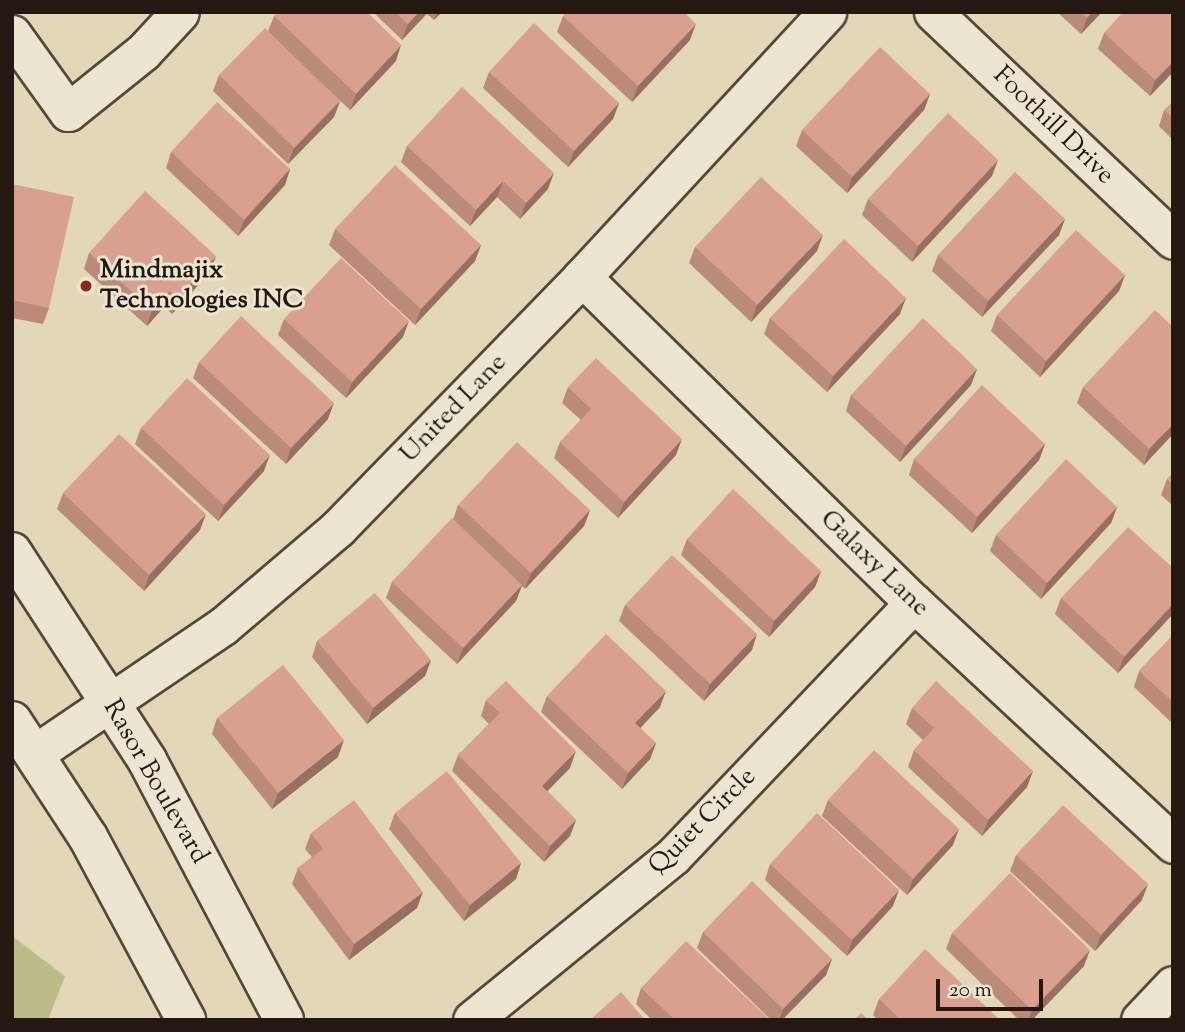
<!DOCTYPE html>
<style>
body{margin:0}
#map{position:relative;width:1185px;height:1032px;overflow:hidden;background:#e2d8b7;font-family:"Sorts Mill Goudy",serif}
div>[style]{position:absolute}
.green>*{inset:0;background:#bcbc89}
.roads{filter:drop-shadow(2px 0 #53483b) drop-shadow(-2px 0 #53483b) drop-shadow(0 2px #53483b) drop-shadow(0 -2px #53483b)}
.minor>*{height:37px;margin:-18.5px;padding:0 18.5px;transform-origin:18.5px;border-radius:18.5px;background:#ece6d0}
.secondary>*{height:38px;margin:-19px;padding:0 19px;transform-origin:19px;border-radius:19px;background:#ece6d0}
.wall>*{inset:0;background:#bb8a79}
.shaded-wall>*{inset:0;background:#987063}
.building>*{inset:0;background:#d9a08d}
.dots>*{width:19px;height:19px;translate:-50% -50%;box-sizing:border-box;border:4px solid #ece6d0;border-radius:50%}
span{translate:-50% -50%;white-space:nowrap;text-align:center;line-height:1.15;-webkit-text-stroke:6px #ece6d0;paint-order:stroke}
.street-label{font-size:26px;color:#231812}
.poi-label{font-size:26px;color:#231812;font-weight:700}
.left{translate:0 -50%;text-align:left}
.frame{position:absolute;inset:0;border:14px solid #231812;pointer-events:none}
.scale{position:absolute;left:936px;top:979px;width:107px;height:32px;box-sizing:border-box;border:4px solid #231812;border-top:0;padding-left:9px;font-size:21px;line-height:24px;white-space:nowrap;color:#231812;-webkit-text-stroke:5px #ece6d0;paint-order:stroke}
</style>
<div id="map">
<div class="green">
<div style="clip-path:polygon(12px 936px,65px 976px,48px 1020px,12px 1020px)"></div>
</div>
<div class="roads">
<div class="minor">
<div style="left:933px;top:12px;width:331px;rotate:43.5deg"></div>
<div style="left:12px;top:34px;width:96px;rotate:54.3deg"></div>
<div style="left:68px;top:112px;width:96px;rotate:-38.7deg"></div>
<div style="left:143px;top:52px;width:54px;rotate:-47.2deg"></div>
<div style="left:582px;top:277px;width:465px;rotate:44.5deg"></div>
<div style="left:914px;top:603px;width:354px;rotate:42.9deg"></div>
<div style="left:34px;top:754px;width:228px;rotate:-34.1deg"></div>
<div style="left:223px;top:626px;width:151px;rotate:-40.4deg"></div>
<div style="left:338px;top:528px;width:350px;rotate:-45.8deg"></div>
<div style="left:582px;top:277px;width:361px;rotate:-47.2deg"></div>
<div style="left:472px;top:1020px;width:259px;rotate:-39.2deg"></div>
<div style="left:673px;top:856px;width:349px;rotate:-46.4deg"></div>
<div style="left:1140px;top:1020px;width:48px;rotate:-46.7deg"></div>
</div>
<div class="secondary">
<div style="left:12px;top:552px;width:248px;rotate:57deg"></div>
<div style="left:147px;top:760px;width:294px;rotate:62.2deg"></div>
<div style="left:12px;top:721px;width:139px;rotate:56.8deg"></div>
<div style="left:88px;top:837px;width:208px;rotate:61.8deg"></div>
</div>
</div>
<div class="wall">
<div style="clip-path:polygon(373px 12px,442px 12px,434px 20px,427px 14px,402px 40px)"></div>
<div style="clip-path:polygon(1057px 12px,1102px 12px,1081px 34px)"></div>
<div style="clip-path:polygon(1173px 12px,1173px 72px,1150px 96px,1098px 49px,1104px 33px)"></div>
<div style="clip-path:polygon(274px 16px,396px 61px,350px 110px,308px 70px,340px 101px,334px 117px,288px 164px,213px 91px,219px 75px,268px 31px)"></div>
<div style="clip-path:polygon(563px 16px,690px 40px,632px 102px,557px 32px)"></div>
<div style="clip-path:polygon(489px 72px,619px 103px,613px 119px,568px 167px,483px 88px)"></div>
<div style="clip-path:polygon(930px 94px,924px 110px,847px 193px,796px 146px,802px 130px)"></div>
<div style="clip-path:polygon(1173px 102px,1173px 140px,1159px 126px,1164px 110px)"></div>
<div style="clip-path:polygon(407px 146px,548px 189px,520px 219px,497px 197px,470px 226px,401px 162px)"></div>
<div style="clip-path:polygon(171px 152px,290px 169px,285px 185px,238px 236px,166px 168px)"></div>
<div style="clip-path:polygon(992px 176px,912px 262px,862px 215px,868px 199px)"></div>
<div style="clip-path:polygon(12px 184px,49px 308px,43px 324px,12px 318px)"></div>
<div style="clip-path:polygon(1065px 219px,1059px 235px,982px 317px,932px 271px,938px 255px)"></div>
<div style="clip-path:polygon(335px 229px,481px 245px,475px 261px,415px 325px,329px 245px)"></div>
<div style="clip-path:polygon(695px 247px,817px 251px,751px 322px,689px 263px)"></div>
<div style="clip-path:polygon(89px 253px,210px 272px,172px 314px,164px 307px,147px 326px,84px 269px)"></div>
<div style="clip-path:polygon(1125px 275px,1119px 291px,1040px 377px,991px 331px,997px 315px)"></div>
<div style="clip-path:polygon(900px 314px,827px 392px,764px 334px,770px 318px)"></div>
<div style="clip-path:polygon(284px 319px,403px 337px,346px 398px,278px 335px)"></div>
<div style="clip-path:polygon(199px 362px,328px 419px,286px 464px,193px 378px)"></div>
<div style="clip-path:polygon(977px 369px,971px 385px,900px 462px,846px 411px,851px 395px)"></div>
<div style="clip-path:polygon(568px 387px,676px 455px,618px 518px,554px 458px,560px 442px,581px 420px,562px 403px)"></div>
<div style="clip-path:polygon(1083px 387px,1173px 434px,1144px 465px,1077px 403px)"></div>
<div style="clip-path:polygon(141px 428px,264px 471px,218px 521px,135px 444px)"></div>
<div style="clip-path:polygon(1045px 444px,1039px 460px,972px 533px,909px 475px,914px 459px)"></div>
<div style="clip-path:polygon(1173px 473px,1173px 506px,1161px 495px,1167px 479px)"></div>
<div style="clip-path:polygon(63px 493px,200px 530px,144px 591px,57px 509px)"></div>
<div style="clip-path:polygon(458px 505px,590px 510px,584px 526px,525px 589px,522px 586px,516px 601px,457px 664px,386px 598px,392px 582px,453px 520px)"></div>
<div style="clip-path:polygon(1117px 507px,1111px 523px,1041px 599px,990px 551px,996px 535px)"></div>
<div style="clip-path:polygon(687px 539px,821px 571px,815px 587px,769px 637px,681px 555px)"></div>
<div style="clip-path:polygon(1173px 568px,1173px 614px,1118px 673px,1055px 614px,1061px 598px)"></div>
<div style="clip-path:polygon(625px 605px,752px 650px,704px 701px,619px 621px)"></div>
<div style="clip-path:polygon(1173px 635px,1173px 724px,1134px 687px,1139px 671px)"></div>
<div style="clip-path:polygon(317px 641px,431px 660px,425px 676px,367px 724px,312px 657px)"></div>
<div style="clip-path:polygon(547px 696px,660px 707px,640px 728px,656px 743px,650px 759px,622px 789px,541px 712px)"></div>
<div style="clip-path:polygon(486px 700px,570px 768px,547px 791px,576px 820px,570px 836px,544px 862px,452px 771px,458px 755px,489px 724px,481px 716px)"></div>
<div style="clip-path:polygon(912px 708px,1033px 771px,1027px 787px,982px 836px,908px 767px,914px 750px,923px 740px,906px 724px)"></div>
<div style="clip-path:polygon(217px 718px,338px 757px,272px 809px,212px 734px)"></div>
<div style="clip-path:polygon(828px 800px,953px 845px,907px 895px,822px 816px)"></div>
<div style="clip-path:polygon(395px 813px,521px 863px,516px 879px,464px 921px,389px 829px)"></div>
<div style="clip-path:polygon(311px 833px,417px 908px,349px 960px,292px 884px,298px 868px,312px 857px,305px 849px)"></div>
<div style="clip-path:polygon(1016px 855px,1142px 900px,1095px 951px,1010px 871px)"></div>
<div style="clip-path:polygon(770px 864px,893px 906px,847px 956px,765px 880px)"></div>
<div style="clip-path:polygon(703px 932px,832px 959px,826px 975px,782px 1020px,771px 1020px,697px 948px)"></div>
<div style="clip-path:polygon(952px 933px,1084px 966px,1032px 1020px,1019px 1020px,946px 949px)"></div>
<div style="clip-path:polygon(641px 988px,770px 1020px,652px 1020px,636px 1004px)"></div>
<div style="clip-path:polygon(879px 999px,1000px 1020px,878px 1020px,873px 1015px)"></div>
</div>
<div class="shaded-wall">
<div style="clip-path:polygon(419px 12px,428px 12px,402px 40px,408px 24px)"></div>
<div style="clip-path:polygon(437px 12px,442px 12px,434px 20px)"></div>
<div style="clip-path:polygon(1092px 12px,1102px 12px,1081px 34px,1087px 18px)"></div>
<div style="clip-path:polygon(696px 24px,690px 40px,632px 102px,638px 86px)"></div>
<div style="clip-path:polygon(401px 45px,396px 61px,350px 110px,356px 94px)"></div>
<div style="clip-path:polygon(1173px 62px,1173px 72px,1150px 96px,1155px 80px)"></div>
<div style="clip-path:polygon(930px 94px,924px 110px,847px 193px,852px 177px)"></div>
<div style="clip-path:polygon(340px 101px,334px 117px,288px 164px,294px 148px)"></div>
<div style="clip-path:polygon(619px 103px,613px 119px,568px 167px,574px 151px)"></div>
<div style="clip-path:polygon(998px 160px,992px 176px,912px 262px,918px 246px)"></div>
<div style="clip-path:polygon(290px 169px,285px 185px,238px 236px,244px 220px)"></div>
<div style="clip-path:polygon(554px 173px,548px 189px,520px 219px,526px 203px)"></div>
<div style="clip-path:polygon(503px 181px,497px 197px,470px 226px,476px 210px)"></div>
<div style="clip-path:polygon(1065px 219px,1059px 235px,982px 317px,988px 301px)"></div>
<div style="clip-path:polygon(823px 235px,817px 251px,751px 322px,757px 305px)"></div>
<div style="clip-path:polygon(481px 245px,475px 261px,415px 325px,421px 309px)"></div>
<div style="clip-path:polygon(216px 256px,210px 272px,172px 314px,178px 298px)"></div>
<div style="clip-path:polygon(1125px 275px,1119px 291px,1040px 377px,1046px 361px)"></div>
<div style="clip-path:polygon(170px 291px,164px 307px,147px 326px,152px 310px)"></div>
<div style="clip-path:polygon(906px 298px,900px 314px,827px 392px,833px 376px)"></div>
<div style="clip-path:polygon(409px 321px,403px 337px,346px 398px,352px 382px)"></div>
<div style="clip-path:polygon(977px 369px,971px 385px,900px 462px,906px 446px)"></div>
<div style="clip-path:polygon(334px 403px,328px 419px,286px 464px,291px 448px)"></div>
<div style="clip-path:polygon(1173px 424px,1173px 434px,1144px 465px,1149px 449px)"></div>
<div style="clip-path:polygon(682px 439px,676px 455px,618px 518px,624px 502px)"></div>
<div style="clip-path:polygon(1045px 444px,1039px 460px,972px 533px,977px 517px)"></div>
<div style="clip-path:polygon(270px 455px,264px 471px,218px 521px,224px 505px)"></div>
<div style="clip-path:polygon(1117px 507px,1111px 523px,1041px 599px,1047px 583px)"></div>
<div style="clip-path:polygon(590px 510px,584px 526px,525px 589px,531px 573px)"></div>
<div style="clip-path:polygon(206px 514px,200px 530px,144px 591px,149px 575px)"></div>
<div style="clip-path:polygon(821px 571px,815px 587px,769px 637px,774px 621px)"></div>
<div style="clip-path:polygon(522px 585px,516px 601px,457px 664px,463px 648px)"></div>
<div style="clip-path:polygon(1173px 604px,1173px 614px,1118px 673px,1124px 657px)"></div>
<div style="clip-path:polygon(757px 634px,752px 650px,704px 701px,710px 684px)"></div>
<div style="clip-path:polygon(431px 660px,425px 676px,367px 724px,373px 708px)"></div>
<div style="clip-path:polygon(666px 691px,660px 707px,629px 740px,635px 723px)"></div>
<div style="clip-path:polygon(344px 740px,338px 757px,272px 809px,278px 793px)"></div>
<div style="clip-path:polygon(656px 743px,650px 759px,622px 789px,628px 773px)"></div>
<div style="clip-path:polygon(576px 751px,570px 768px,536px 803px,542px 786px)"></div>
<div style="clip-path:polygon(1033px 771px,1027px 787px,982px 836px,988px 820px)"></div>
<div style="clip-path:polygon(576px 820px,570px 836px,544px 862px,550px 846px)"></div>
<div style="clip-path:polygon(959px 829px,953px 845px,907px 895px,913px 879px)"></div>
<div style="clip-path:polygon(521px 863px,516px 879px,464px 921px,470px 905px)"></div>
<div style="clip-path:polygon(1148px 884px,1142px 900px,1095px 951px,1101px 935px)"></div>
<div style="clip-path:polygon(899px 890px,893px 906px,847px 956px,852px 940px)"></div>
<div style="clip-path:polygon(423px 892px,417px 908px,349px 960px,354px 944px)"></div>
<div style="clip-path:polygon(1090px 950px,1084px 966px,1032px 1020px,1028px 1020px,1032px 1010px)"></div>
<div style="clip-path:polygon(832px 959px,826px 975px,782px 1020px,779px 1020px,783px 1009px)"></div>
</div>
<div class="building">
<div style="clip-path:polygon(277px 12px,367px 12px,401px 45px,356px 94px,274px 16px)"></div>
<div style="clip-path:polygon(395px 12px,419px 12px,408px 24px)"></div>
<div style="clip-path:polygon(566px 12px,684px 12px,696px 24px,638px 86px,563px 16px)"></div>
<div style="clip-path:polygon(1080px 12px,1092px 12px,1087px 18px)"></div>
<div style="clip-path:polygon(1123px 12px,1173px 12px,1173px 62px,1155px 80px,1104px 33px)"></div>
<div style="clip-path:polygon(534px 23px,619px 103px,574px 151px,489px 72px)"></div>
<div style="clip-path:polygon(265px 28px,340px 101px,294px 148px,219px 75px)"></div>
<div style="clip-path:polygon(880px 47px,930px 94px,852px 177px,802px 130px)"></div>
<div style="clip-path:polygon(462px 87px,554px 173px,526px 203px,503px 181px,476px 210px,407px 146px)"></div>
<div style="clip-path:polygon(217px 102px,290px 169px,244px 220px,171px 152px)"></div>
<div style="clip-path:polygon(1173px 102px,1173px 118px,1164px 110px)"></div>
<div style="clip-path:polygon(948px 113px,998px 160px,918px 246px,868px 199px)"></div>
<div style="clip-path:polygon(395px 165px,481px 245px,421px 309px,335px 229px)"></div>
<div style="clip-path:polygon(1015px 172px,1065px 219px,988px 301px,938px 255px)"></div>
<div style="clip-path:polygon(761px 177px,823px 235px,757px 305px,695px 247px)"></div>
<div style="clip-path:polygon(12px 184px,74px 197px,49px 308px,12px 300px)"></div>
<div style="clip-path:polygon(145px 191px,216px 256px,178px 298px,170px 291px,152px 310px,89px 253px)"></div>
<div style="clip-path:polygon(1076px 230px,1125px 275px,1046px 361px,997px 315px)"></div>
<div style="clip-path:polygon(844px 239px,906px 298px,833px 376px,770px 318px)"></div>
<div style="clip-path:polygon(341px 258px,409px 321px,352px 382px,284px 319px)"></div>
<div style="clip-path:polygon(1155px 310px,1173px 327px,1173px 424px,1149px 449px,1083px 387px)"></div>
<div style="clip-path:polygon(241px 316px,334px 403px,291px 448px,199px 362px)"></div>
<div style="clip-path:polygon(923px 318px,977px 369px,906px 446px,851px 395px)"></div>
<div style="clip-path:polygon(596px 358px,682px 439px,624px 502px,560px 442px,591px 409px,568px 387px)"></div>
<div style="clip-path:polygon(187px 378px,270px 455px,224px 505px,141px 428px)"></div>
<div style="clip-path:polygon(982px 385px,1045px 444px,977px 517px,914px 459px)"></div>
<div style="clip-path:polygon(119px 434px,206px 514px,149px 575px,63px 493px)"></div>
<div style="clip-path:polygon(517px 442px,590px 510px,531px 573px,458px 505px)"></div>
<div style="clip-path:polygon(1066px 459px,1117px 507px,1047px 583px,996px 535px)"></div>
<div style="clip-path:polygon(1173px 473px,1173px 485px,1167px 479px)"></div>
<div style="clip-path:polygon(733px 489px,821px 571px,774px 621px,687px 539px)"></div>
<div style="clip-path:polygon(452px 518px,522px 585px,463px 648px,392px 582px)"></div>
<div style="clip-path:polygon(1128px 527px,1173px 568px,1173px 604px,1124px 657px,1061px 598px)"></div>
<div style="clip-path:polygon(672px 555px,757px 634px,710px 684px,625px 605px)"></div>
<div style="clip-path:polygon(375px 593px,431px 660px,373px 708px,317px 641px)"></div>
<div style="clip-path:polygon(606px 634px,666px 691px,635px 723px,656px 743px,628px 773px,547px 696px)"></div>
<div style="clip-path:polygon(1173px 635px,1173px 702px,1139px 671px)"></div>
<div style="clip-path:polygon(283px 665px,344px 740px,278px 793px,217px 718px)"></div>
<div style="clip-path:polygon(506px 681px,576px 751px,542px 786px,576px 820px,550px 846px,458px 755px,500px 713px,486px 700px)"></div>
<div style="clip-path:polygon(936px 681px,1033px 771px,988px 820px,914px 750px,934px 728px,912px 708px)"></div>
<div style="clip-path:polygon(874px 750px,959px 829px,913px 879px,828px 800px)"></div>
<div style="clip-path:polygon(447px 771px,521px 863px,470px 905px,395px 813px)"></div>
<div style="clip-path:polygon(354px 800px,423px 892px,354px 944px,298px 868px,323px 849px,311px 833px)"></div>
<div style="clip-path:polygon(1063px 805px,1148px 884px,1101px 935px,1016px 855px)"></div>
<div style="clip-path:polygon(817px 813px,899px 890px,852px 940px,770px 864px)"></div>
<div style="clip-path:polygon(1010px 873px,1090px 950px,1032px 1010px,952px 933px)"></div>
<div style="clip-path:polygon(752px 881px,832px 959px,783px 1009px,703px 932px)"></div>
<div style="clip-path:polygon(686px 941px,770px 1020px,675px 1020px,641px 988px)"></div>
<div style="clip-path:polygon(925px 949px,1000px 1020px,901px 1020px,879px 999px)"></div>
<div style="clip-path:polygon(621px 992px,645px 1020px,590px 1020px)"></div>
<div style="clip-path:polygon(861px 1013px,869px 1020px,854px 1020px)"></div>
</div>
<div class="dots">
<div style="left:86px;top:286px;background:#8f2418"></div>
</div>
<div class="street-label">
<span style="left:1053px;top:126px;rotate:44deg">Foothill Drive</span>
<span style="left:454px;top:409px;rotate:-46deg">United Lane</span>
<span style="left:874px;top:564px;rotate:44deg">Galaxy Lane</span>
<span style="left:155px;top:782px;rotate:60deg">Rasor Boulevard</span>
<span style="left:703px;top:822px;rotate:-45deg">Quiet Circle</span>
</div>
<div class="poi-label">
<span class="left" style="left:100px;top:286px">Mindmajix<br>Technologies INC</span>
</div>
<div class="frame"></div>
<div class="scale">20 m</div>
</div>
